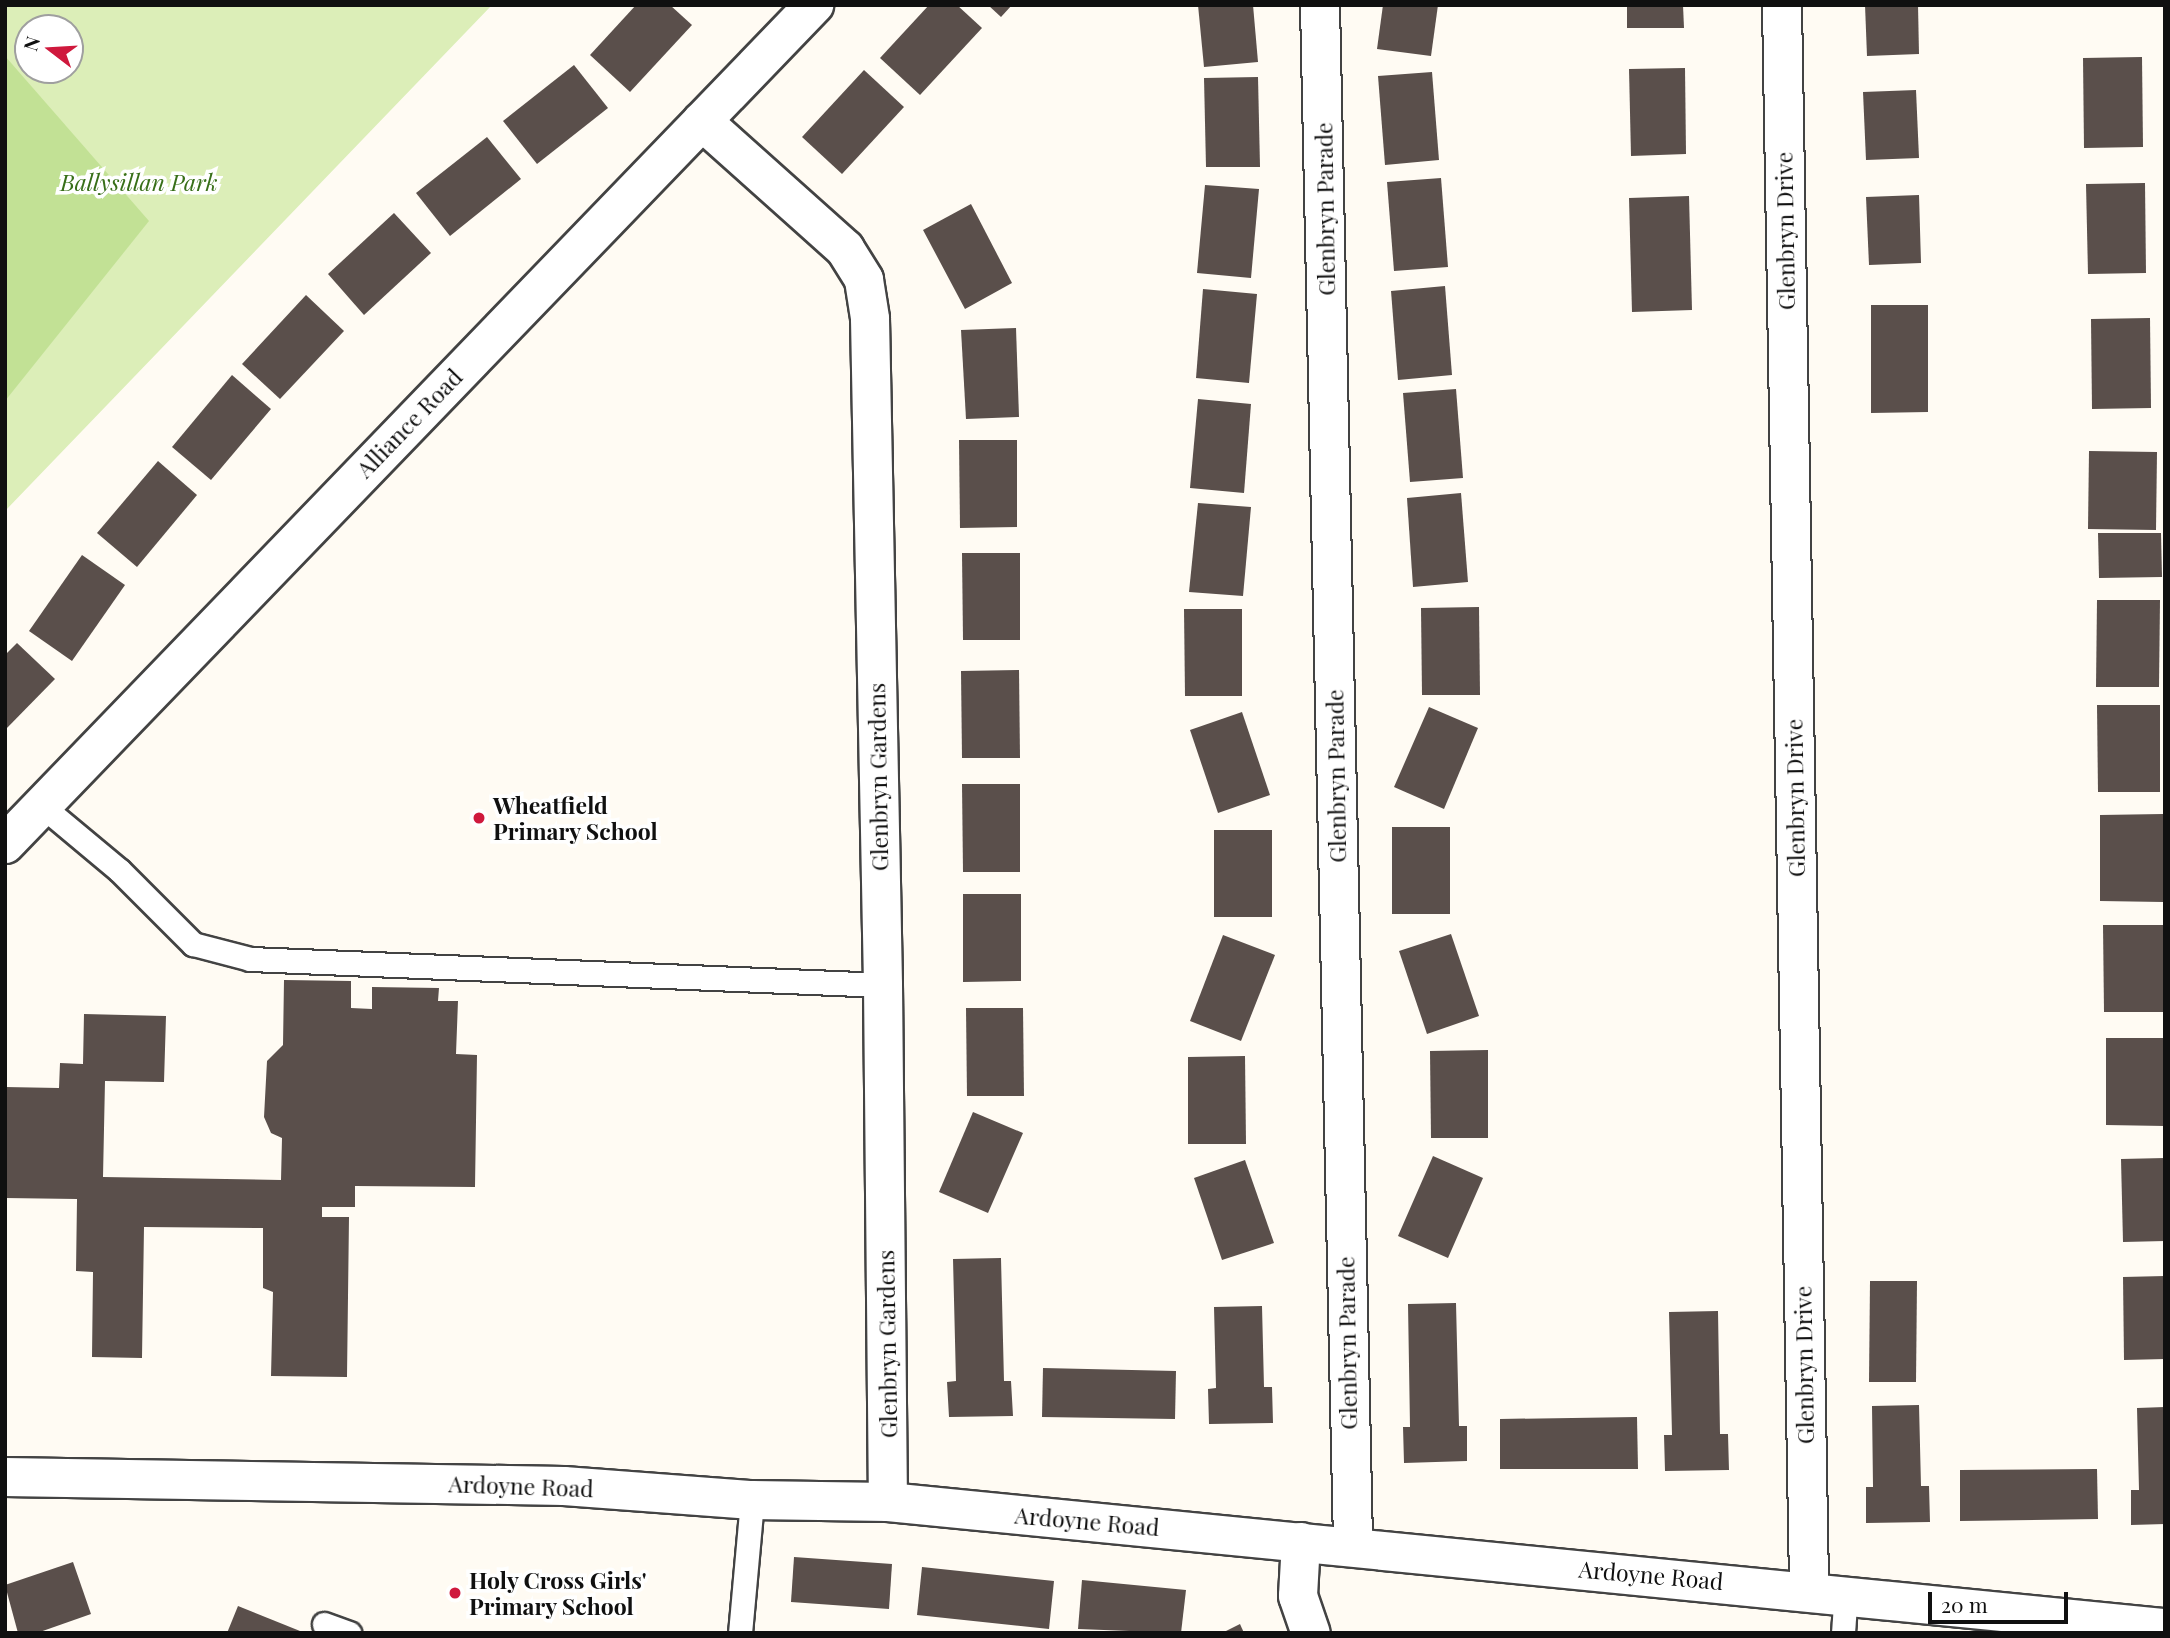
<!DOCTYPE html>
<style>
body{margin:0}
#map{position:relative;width:2170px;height:1638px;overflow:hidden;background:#fffbf3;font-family:"Playfair Display",serif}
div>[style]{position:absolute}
.green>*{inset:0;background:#dceeb8}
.forest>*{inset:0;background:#c2e195}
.building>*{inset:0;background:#5a4f4b}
.roads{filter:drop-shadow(2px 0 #434343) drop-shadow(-2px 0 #434343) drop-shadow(0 2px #434343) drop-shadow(0 -2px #434343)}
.lane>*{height:23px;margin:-11.5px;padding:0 11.5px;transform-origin:11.5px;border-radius:11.5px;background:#fff}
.street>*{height:38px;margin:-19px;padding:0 19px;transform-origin:19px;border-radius:19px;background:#fff}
.dots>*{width:19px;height:19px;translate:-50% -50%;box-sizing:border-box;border:4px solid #fff;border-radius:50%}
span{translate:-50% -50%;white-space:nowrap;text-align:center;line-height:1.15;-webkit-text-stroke:7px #fff;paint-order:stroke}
.park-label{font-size:23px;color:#386f19;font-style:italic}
.street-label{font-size:23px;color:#101010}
.poi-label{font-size:23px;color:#101010;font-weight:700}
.left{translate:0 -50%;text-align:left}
.frame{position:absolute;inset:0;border:7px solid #101010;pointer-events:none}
.north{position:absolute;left:14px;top:14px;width:70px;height:70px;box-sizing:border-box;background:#fff;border:2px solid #9f9f9f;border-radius:50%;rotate:287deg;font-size:19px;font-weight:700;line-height:28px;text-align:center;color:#101010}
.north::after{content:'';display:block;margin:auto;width:24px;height:32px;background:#cf193d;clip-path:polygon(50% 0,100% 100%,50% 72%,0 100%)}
.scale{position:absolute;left:1928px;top:1592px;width:140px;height:32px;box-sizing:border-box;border:4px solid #101010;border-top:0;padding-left:9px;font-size:21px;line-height:24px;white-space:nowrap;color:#101010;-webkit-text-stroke:5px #fff;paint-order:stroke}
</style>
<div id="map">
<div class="green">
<div style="clip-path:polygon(evenodd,5px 5px,492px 5px,5px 511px,5px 5px,28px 28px,70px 28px,70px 70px,28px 70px,28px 28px)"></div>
</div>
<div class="forest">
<div style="clip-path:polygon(5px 56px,149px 221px,5px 401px)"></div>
</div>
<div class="building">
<div style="clip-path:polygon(636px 5px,670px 5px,692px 25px,630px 92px,590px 55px)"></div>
<div style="clip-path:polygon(929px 5px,957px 5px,982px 28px,920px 95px,880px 58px)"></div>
<div style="clip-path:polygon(988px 5px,1012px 5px,1001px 17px)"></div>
<div style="clip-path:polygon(1198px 5px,1253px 5px,1258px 62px,1204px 67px)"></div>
<div style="clip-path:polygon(1383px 5px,1438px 5px,1431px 56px,1377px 49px)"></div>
<div style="clip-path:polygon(1627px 5px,1683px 5px,1684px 28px,1627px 28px)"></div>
<div style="clip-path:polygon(1865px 5px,1918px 5px,1919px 54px,1867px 56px)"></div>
<div style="clip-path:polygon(2142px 57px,2143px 147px,2084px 148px,2083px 58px)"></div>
<div style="clip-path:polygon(574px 65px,608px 108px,537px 164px,503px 121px)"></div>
<div style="clip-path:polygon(1685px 68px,1686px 154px,1631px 156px,1629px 69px)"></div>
<div style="clip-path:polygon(864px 70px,904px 107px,842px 174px,802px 137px)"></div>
<div style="clip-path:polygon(1432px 72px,1439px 160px,1385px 165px,1378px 76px)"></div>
<div style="clip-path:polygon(1258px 77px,1260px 167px,1206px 167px,1204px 78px)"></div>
<div style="clip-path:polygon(1916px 90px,1919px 158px,1866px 160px,1863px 92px)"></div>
<div style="clip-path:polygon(487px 137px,521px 179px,450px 236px,416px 193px)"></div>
<div style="clip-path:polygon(1441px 178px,1448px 267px,1394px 271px,1387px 182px)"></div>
<div style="clip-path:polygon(2145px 183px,2146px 273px,2088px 274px,2086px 184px)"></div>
<div style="clip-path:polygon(1205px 185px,1259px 189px,1251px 278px,1197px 273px)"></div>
<div style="clip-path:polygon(1919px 195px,1921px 263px,1869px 265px,1866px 197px)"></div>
<div style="clip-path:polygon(1689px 196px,1692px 310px,1632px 312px,1629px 198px)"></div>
<div style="clip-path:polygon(971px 204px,1012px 283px,965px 309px,923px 230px)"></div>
<div style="clip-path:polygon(394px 213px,431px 253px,364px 315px,328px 274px)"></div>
<div style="clip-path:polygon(1445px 286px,1452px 375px,1398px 380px,1391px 291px)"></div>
<div style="clip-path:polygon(1203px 289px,1257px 294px,1249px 383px,1196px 378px)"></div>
<div style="clip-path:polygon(306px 295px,344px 331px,280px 399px,242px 364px)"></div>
<div style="clip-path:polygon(1871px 305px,1928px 305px,1928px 412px,1871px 413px)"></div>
<div style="clip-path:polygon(2150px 318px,2151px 408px,2092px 409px,2091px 319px)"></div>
<div style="clip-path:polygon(1016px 328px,1019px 417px,966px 419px,961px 330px)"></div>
<div style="clip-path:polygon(232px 375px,271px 409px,211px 480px,172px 447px)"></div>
<div style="clip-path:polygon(1456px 389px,1463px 478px,1410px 482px,1403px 393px)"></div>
<div style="clip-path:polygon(1198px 399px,1251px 404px,1244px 493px,1190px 488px)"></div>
<div style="clip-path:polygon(959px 440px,1017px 440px,1017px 527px,960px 528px)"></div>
<div style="clip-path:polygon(2089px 451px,2157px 452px,2156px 530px,2088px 529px)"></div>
<div style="clip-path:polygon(158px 461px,197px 495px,137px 567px,97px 533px)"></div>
<div style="clip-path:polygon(1461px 493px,1468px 582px,1413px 587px,1407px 498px)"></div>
<div style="clip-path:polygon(1198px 503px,1251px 507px,1243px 596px,1189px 592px)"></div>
<div style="clip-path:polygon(2098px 533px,2161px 533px,2162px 577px,2099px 578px)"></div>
<div style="clip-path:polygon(962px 553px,1020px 553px,1020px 640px,963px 640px)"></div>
<div style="clip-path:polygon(82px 555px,125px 585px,72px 661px,29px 631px)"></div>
<div style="clip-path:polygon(2097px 600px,2160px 600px,2159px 687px,2096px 687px)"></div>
<div style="clip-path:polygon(1479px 607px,1480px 695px,1422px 695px,1421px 608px)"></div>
<div style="clip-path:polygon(1184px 609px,1242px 609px,1242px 696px,1185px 696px)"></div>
<div style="clip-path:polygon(17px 643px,55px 679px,5px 730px,5px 655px)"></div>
<div style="clip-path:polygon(1019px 670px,1020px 758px,962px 758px,961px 671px)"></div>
<div style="clip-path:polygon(2097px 705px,2160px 705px,2160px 792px,2098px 792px)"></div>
<div style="clip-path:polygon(1429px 707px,1478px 728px,1444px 809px,1394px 787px)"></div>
<div style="clip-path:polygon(1242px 712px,1270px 795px,1218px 813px,1190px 730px)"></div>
<div style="clip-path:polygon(962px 784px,1020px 784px,1020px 872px,963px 872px)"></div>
<div style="clip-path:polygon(2163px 814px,2163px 902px,2100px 901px,2100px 815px)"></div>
<div style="clip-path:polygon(1392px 827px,1450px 827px,1450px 914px,1392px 914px)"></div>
<div style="clip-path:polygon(1214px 830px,1272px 830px,1272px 917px,1214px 917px)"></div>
<div style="clip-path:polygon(963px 894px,1021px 894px,1021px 981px,963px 982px)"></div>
<div style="clip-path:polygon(2103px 925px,2165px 925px,2165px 1012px,2104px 1012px)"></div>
<div style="clip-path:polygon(1451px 934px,1479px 1016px,1427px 1034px,1399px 951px)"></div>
<div style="clip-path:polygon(1223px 935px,1275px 955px,1241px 1041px,1190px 1021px)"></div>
<div style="clip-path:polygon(284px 980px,351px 981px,351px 1008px,372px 1009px,372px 987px,439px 988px,438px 1001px,458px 1001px,456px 1054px,477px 1055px,475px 1187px,355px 1186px,355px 1207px,322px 1207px,322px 1217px,349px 1217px,347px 1377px,271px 1376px,273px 1292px,263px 1288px,263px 1228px,144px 1227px,142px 1358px,92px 1357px,93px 1272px,76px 1271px,77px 1199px,5px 1198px,5px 1087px,59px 1088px,60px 1063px,83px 1064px,84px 1014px,166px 1016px,164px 1082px,105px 1081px,103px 1177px,281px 1180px,282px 1138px,271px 1133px,264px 1117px,267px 1061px,283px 1045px)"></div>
<div style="clip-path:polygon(966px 1008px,1023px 1008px,1024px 1096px,967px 1096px)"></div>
<div style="clip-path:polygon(2106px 1038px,2165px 1038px,2165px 1126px,2106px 1125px)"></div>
<div style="clip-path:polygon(1488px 1050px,1488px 1138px,1431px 1138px,1430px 1051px)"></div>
<div style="clip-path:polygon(1245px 1056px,1246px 1144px,1188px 1144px,1188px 1057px)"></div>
<div style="clip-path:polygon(973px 1112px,1023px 1133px,988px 1213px,939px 1192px)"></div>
<div style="clip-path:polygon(1433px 1156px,1483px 1178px,1448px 1258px,1398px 1236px)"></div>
<div style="clip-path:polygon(2165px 1158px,2165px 1241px,2123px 1242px,2121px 1159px)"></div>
<div style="clip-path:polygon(1245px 1160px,1274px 1243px,1222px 1260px,1194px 1178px)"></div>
<div style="clip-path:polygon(1001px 1258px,1004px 1381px,1011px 1381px,1013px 1416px,949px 1417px,947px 1382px,956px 1381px,953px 1259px)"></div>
<div style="clip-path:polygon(2165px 1276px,2165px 1359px,2124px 1360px,2123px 1277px)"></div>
<div style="clip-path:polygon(1870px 1281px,1917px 1281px,1916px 1382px,1869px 1382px)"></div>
<div style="clip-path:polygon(1456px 1303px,1459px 1426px,1467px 1426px,1467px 1461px,1404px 1463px,1403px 1427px,1410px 1427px,1408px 1304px)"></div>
<div style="clip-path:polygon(1262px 1306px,1264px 1387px,1272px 1387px,1273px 1423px,1209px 1424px,1208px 1389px,1216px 1388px,1214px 1307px)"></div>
<div style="clip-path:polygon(1718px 1311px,1720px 1434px,1728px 1434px,1729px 1470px,1665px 1471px,1664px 1435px,1672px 1435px,1669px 1312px)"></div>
<div style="clip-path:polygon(1043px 1368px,1176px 1371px,1175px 1419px,1042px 1417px)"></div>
<div style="clip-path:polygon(1919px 1405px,1921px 1486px,1929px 1486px,1930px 1522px,1866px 1523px,1866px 1487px,1873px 1487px,1872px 1406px)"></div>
<div style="clip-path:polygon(2165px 1407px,2165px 1524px,2131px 1525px,2131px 1490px,2139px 1490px,2137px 1408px)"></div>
<div style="clip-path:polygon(1637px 1417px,1638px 1469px,1500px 1469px,1500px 1419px)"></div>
<div style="clip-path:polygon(2097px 1469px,2098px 1519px,1960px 1521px,1960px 1470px)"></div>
<div style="clip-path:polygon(794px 1557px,892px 1564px,889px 1609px,791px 1602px)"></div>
<div style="clip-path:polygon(73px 1562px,91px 1614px,37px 1633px,18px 1633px,5px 1585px)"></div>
<div style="clip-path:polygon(922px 1567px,1054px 1581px,1049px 1629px,917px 1615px)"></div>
<div style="clip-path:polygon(1082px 1580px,1186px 1590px,1181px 1633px,1078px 1629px)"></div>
<div style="clip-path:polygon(238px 1606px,305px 1633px,227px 1633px)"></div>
<div style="clip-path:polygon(1240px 1624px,1244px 1633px,1222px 1633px)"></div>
</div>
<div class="roads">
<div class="lane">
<div style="left:41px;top:805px;width:102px;rotate:39.8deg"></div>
<div style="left:119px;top:870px;width:105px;rotate:45deg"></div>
<div style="left:193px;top:944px;width:59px;rotate:14.7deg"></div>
<div style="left:250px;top:959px;width:634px;rotate:2.35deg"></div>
<div style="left:324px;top:1624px;width:27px;rotate:20deg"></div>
<div style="left:740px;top:1633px;width:134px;rotate:-84.8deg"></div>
<div style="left:1843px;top:1633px;width:39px;rotate:-86deg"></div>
</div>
<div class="street">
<div style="left:1320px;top:5px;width:1542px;rotate:88.77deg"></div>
<div style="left:1782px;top:5px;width:1585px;rotate:89.02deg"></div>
<div style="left:702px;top:121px;width:192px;rotate:41.8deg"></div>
<div style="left:845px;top:249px;width:36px;rotate:58deg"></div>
<div style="left:864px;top:280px;width:39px;rotate:81deg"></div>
<div style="left:870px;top:319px;width:666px;rotate:88.88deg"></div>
<div style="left:883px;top:985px;width:517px;rotate:89.45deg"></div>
<div style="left:5px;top:844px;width:1166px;rotate:-46.04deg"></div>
<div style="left:5px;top:1477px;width:559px;rotate:0.92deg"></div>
<div style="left:564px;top:1486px;width:189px;rotate:4.3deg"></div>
<div style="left:752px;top:1500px;width:136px;rotate:0.8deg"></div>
<div style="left:888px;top:1502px;width:1283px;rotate:5.64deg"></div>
<div style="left:1301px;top:1542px;width:54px;rotate:93.2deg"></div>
<div style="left:1298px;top:1596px;width:39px;rotate:71deg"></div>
</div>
</div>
<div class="dots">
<div style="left:479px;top:818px;background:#cf193d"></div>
<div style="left:455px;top:1593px;background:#cf193d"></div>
</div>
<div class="park-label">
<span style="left:139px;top:182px">Ballysillan Park</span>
</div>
<div class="street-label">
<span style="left:1325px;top:209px;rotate:-91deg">Glenbryn Parade</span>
<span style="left:1785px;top:231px;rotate:-91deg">Glenbryn Drive</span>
<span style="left:409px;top:423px;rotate:-46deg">Alliance Road</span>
<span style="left:1336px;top:776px;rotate:-91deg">Glenbryn Parade</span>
<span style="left:878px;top:777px;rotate:-91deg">Glenbryn Gardens</span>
<span style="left:1795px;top:798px;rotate:-91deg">Glenbryn Drive</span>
<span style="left:1347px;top:1343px;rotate:-91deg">Glenbryn Parade</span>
<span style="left:887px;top:1344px;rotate:-91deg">Glenbryn Gardens</span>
<span style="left:1804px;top:1365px;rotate:-91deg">Glenbryn Drive</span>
<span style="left:521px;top:1486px;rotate:2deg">Ardoyne Road</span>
<span style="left:1087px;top:1521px;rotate:5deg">Ardoyne Road</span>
<span style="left:1651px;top:1575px;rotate:5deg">Ardoyne Road</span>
</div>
<div class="poi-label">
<span class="left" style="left:493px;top:818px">Wheatfield<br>Primary School</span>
<span class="left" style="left:469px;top:1593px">Holy Cross Girls'<br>Primary School</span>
</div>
<div class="frame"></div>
<div class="north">N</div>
<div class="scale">20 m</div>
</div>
